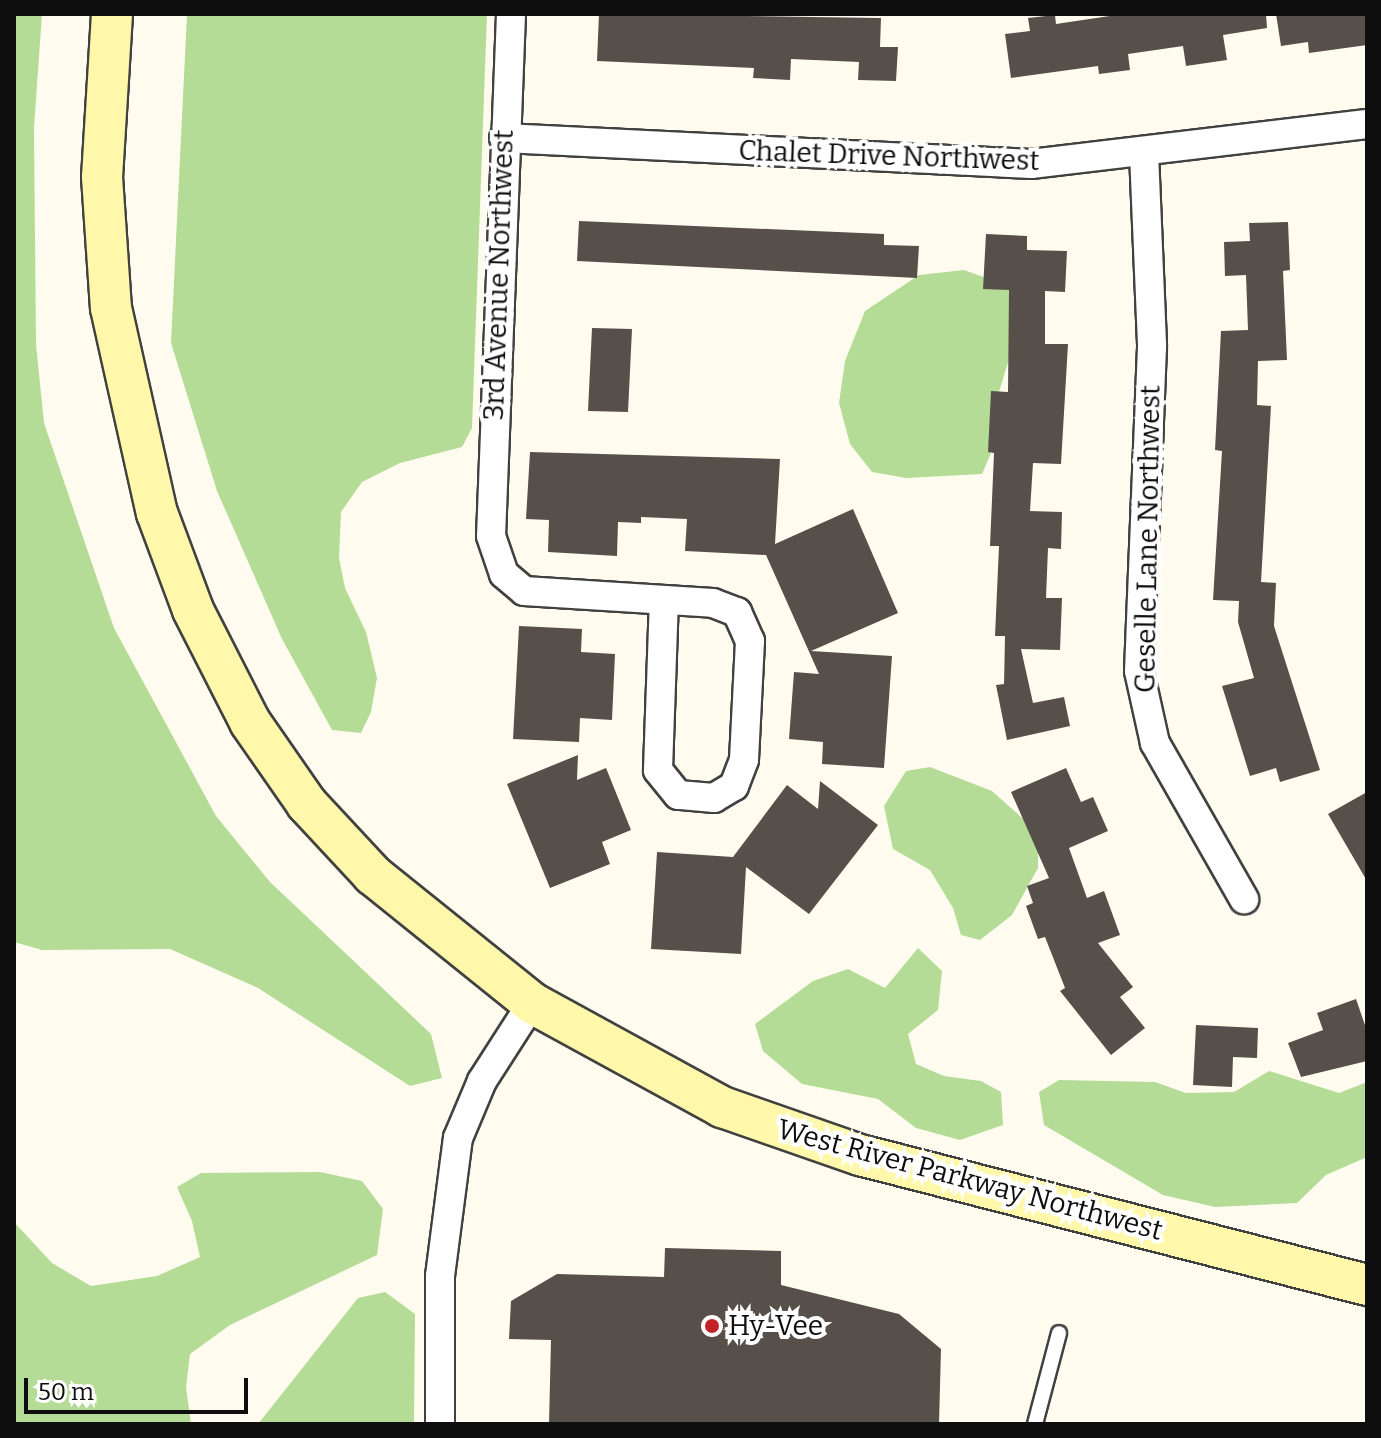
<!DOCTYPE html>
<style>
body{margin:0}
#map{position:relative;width:1381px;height:1438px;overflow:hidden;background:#fffcef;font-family:Bitter,serif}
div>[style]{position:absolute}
.forest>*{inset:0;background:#b4dc97}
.building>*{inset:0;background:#57504a}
.roads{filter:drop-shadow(2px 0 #414141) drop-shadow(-2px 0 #414141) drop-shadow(0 2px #414141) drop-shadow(0 -2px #414141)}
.service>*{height:14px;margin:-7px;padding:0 7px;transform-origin:7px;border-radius:7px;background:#fff}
.minor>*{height:28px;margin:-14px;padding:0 14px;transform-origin:14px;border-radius:14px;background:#fff}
.secondary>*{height:40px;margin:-20px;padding:0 20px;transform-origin:20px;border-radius:20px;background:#fff8aa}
.dots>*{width:22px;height:22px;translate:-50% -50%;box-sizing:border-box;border:4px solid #fff;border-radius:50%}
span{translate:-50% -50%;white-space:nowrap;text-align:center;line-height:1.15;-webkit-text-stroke:8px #fff;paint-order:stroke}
.street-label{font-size:28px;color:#0e0e0e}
.poi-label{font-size:28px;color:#0e0e0e}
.left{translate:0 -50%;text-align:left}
.frame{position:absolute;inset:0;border:16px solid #0e0e0e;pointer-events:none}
.scale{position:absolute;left:24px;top:1378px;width:224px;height:36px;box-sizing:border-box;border:4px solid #0e0e0e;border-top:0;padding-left:10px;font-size:24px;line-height:28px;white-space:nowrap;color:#0e0e0e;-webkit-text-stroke:6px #fff;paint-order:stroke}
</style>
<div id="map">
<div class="forest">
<div style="clip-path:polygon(14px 14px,42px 14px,34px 128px,36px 344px,44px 423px,114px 628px,216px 816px,270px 882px,431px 1034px,442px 1078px,410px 1086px,258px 988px,170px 949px,42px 950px,14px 942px)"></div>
<div style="clip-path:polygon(187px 14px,487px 14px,472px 428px,462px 447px,400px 463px,362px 482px,341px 512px,339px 558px,345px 588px,366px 632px,377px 678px,371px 712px,361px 733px,332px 730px,282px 639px,217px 491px,171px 343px)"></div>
<div style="clip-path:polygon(964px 270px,1003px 284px,1025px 308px,993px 411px,994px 446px,982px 474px,906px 478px,872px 472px,850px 444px,839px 403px,845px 361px,865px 311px,919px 275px)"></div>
<div style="clip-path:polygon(930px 767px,992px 791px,1038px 832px,1038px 868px,1012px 915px,980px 940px,961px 935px,953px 908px,930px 870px,893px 849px,884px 806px,906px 771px)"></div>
<div style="clip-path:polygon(918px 948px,942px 971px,938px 1010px,908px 1034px,916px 1064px,944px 1076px,981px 1081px,1001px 1092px,1003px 1125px,960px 1140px,916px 1128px,878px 1099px,802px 1084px,763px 1051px,755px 1024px,813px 981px,848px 969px,885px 988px)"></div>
<div style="clip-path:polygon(1269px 1071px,1339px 1093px,1367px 1082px,1367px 1157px,1326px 1175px,1297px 1203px,1215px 1207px,1163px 1195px,1044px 1125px,1039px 1092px,1059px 1080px,1155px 1082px,1186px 1093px,1234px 1092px)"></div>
<div style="clip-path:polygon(320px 1172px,362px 1181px,383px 1209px,377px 1255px,230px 1325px,190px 1354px,186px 1387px,191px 1424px,14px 1424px,14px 1222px,52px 1263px,91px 1286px,157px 1276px,200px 1257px,192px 1221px,177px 1187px,201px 1173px)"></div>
<div style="clip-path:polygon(385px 1292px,415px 1314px,414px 1424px,258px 1424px,358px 1298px)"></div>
</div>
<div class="building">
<div style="clip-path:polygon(599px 14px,881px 18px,880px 47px,898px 47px,896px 81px,858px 80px,859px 62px,791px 59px,790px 80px,753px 78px,754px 68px,597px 61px)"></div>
<div style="clip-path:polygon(1123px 14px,1266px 14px,1267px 28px,1223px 35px,1227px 60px,1186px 66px,1183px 46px,1128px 54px,1130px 70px,1099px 74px,1098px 66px,1011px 78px,1005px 34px,1030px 31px,1028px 18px,1055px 15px,1056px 24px)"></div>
<div style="clip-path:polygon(1276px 14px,1367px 14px,1367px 45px,1309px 53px,1308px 42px,1281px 46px)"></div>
<div style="clip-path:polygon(579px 221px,884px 234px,884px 245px,919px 246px,917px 278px,577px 261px)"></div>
<div style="clip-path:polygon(1288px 222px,1290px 270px,1283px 271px,1287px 360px,1258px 361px,1257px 405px,1271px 406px,1261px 582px,1276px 583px,1274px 626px,1320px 770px,1280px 782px,1276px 768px,1250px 776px,1222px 686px,1254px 678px,1238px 622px,1239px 601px,1213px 600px,1222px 451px,1215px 450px,1221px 331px,1248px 330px,1246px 275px,1225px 276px,1224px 242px,1250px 241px,1249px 223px)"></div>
<div style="clip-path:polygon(986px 234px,1027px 236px,1027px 250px,1067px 251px,1065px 292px,1045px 291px,1045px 344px,1068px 344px,1061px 464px,1033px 463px,1030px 511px,1062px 512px,1061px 549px,1048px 548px,1046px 598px,1062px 598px,1060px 650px,1021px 649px,1033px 703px,1064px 697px,1070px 726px,1007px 740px,996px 685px,1004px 684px,1005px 636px,995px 636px,999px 546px,990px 546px,994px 453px,988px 452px,991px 391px,1008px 392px,1009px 290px,983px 289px)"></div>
<div style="clip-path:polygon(592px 328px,632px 329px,628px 412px,588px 411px)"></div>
<div style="clip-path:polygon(530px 452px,780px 459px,775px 544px,853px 509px,898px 613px,811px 651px,892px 656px,884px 768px,822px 764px,823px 742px,789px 739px,794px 672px,819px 674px,766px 555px,685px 551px,687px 519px,641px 517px,641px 523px,618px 522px,617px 556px,548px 552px,549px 520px,526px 519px)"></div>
<div style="clip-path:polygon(519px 626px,582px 629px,581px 652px,615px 654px,612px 720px,580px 718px,579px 742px,513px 739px)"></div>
<div style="clip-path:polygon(578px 755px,577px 780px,606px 768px,631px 830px,602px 842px,610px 864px,550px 888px,507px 784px)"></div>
<div style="clip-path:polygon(1066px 768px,1081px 802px,1093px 797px,1108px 831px,1069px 848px,1087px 898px,1104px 891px,1120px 935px,1098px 943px,1133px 987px,1120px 997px,1145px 1028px,1111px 1055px,1060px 991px,1065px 988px,1045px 937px,1038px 939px,1026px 906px,1033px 903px,1027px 886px,1049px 878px,1011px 792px)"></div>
<div style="clip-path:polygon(820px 781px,878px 825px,809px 914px,746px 867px,741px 954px,651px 949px,657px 852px,733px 857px,787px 785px,818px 809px)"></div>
<div style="clip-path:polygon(1367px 792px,1367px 881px,1328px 814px)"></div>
<div style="clip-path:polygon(1356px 999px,1367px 1031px,1367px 1061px,1301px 1077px,1288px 1043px,1323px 1030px,1317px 1013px)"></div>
<div style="clip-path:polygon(1196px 1025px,1258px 1028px,1257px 1058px,1233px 1057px,1232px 1087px,1193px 1085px)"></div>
<div style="clip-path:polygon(665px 1248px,781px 1251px,781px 1285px,899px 1314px,941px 1349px,939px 1424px,549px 1424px,551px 1340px,509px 1339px,511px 1301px,557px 1274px,664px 1277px)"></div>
</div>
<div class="roads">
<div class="service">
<div style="left:1035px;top:1424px;width:94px;rotate:-75.2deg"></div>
</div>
<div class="minor">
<div style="left:511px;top:14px;width:522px;rotate:92.19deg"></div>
<div style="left:491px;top:536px;width:40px;rotate:71.1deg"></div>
<div style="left:504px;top:574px;width:26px;rotate:40deg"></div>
<div style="left:524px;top:591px;width:189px;rotate:3.6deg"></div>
<div style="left:713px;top:603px;width:26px;rotate:21deg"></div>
<div style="left:737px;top:612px;width:32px;rotate:66deg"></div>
<div style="left:750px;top:641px;width:119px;rotate:92.9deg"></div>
<div style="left:744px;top:760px;width:28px;rotate:111deg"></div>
<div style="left:734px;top:786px;width:23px;rotate:149deg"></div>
<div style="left:714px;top:798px;width:36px;rotate:-175deg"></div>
<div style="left:678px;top:795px;width:32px;rotate:-129deg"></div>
<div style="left:658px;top:770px;width:169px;rotate:-88deg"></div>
<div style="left:504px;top:138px;width:528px;rotate:2.82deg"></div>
<div style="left:1031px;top:164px;width:338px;rotate:-6.8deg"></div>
<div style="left:1144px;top:153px;width:194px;rotate:87.6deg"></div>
<div style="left:1152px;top:347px;width:324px;rotate:92.3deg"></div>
<div style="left:1139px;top:671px;width:74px;rotate:77.5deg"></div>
<div style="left:1155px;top:743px;width:180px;rotate:60.3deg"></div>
<div style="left:440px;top:1424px;width:148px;rotate:-90deg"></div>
<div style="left:440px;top:1276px;width:139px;rotate:-82.6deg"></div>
<div style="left:458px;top:1138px;width:62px;rotate:-67.2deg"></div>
<div style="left:482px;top:1081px;width:93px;rotate:-57.3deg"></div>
</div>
<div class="secondary">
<div style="left:112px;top:14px;width:163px;rotate:93.5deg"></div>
<div style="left:102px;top:177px;width:131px;rotate:86.1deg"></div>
<div style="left:111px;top:308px;width:210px;rotate:77.4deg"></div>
<div style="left:157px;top:513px;width:103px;rotate:69.6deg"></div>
<div style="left:193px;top:610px;width:126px;rotate:63deg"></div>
<div style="left:250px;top:722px;width:100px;rotate:55.2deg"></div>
<div style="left:307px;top:804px;width:97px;rotate:47.1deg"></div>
<div style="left:373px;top:875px;width:204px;rotate:38.8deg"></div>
<div style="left:532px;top:1003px;width:217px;rotate:28.7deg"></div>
<div style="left:722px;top:1107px;width:146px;rotate:19.2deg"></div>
<div style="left:860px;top:1155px;width:523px;rotate:14.38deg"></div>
</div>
</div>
<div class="dots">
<div style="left:712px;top:1326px;background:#c22226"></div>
</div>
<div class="street-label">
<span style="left:889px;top:156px;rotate:2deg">Chalet Drive Northwest</span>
<span style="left:499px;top:275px;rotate:-88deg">3rd Avenue Northwest</span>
<span style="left:1148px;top:539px;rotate:-89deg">Geselle Lane Northwest</span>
<span style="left:970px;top:1180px;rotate:15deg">West River Parkway Northwest</span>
</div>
<div class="poi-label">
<span class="left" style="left:728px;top:1326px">Hy-Vee</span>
</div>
<div class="frame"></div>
<div class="scale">50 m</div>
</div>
